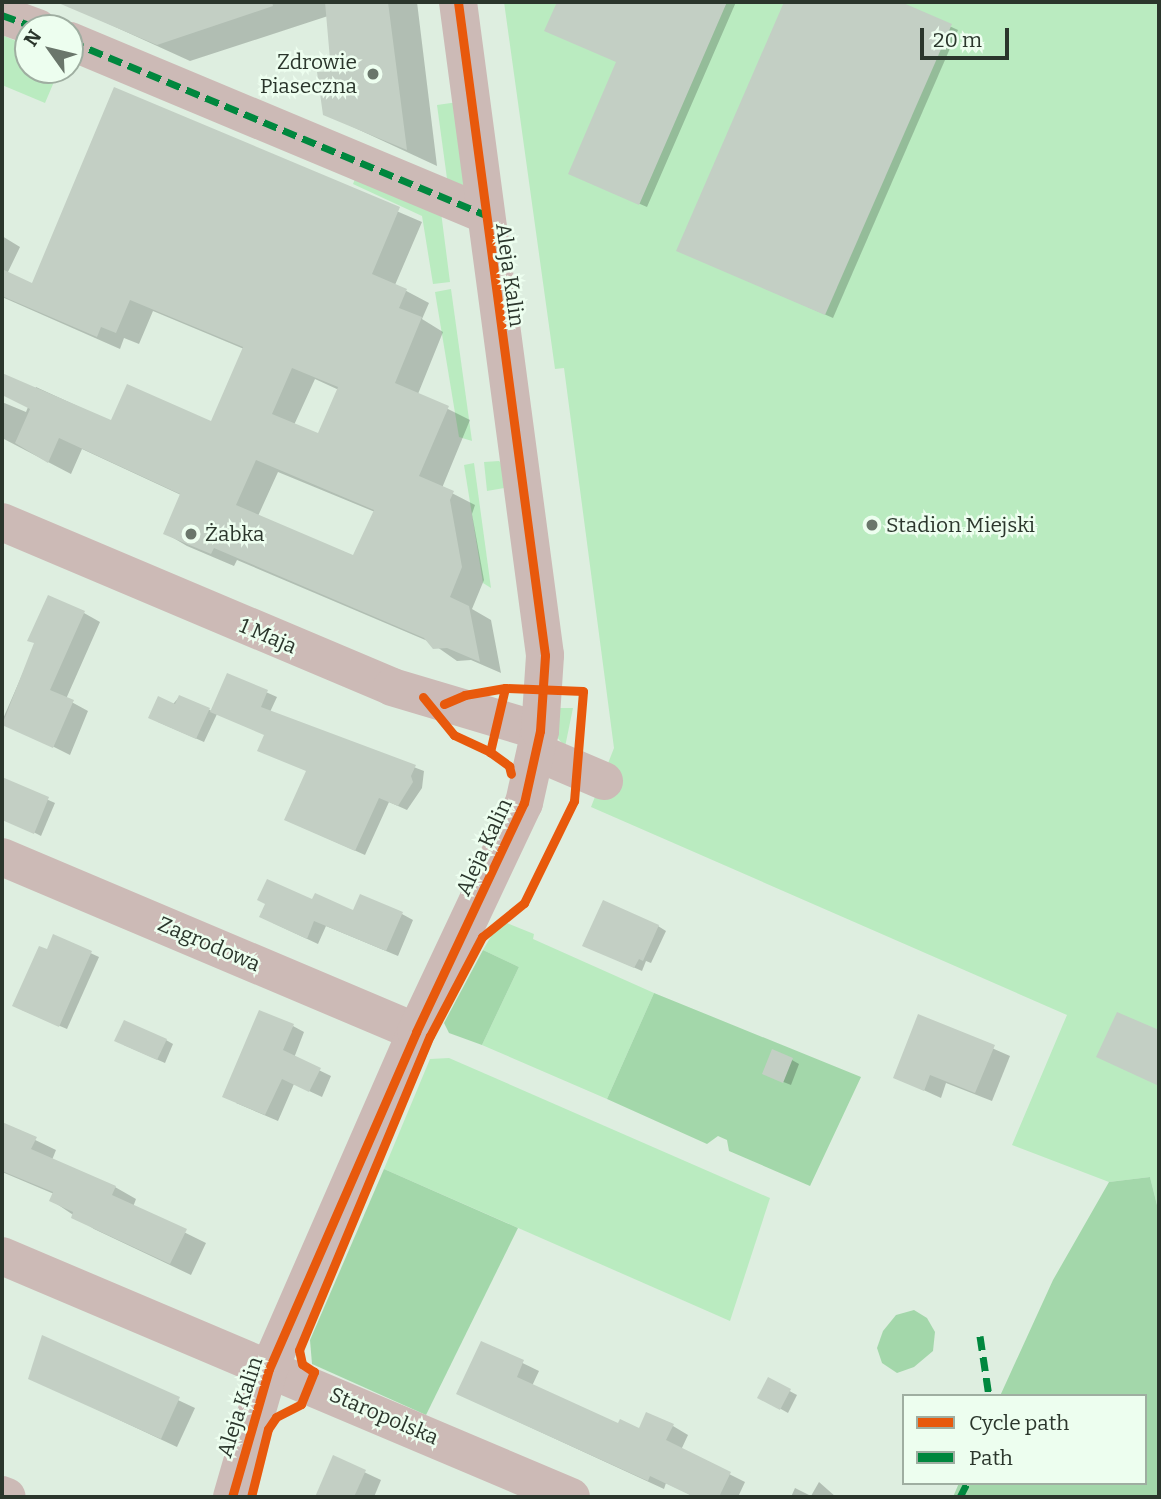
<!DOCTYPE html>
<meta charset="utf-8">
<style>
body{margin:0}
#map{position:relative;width:1161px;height:1499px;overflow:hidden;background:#deeee0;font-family:Bitter,serif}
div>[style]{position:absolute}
.green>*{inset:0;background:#baebc0}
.forest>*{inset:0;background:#a3d7aa}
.shadow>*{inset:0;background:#0003}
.building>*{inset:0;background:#c3cfc4}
.minor>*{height:38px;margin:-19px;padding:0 19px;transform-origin:19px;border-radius:19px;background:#ccbab6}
.quiet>*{height:7px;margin-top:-3.5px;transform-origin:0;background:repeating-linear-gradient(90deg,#00873e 0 14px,transparent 0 21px)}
.cycleway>*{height:9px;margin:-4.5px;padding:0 4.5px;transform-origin:4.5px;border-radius:4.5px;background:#e8590c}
.dots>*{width:19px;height:19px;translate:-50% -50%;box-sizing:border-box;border:4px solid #edfeef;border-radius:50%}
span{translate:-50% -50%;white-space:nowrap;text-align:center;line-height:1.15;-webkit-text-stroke:5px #edfeef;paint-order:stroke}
.poi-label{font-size:21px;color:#2b362c}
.right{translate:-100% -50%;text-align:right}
.left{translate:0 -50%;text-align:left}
.street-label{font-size:21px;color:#2b362c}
.frame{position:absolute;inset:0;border:4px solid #2b362c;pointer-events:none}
.legend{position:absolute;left:902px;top:1394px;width:245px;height:91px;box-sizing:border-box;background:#edfeef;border:2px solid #9faea1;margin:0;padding:9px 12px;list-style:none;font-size:21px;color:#2b362c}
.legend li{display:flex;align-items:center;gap:14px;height:35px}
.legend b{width:35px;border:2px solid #9faea1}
.north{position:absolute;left:14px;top:14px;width:70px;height:70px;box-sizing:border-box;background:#edfeef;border:2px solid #9faea1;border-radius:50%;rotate:304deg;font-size:19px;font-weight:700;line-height:28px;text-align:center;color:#2b362c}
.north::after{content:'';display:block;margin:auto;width:24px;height:32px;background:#6a766b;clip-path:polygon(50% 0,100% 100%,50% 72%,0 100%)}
.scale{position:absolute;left:920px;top:28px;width:89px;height:32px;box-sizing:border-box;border:4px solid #2b362c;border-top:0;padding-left:9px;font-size:21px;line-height:24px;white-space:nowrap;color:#2b362c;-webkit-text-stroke:5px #edfeef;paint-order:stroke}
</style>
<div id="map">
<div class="green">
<div style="clip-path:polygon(504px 2px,1159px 2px,1159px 1213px,1150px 1177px,1109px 1182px,1012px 1145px,1067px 1015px,591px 807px,614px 748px,564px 368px,555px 369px)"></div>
<div style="clip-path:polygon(2px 35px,28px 46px,28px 70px,59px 70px,45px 103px,2px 85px)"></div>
<div style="clip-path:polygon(458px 102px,470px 191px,448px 186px,437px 105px)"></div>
<div style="clip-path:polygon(355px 179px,441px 212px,450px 282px,433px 284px,422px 216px,353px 184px)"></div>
<div style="clip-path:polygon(451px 289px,472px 441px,459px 437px,435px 292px)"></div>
<div style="clip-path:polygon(499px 461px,507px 468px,510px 487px,487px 491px,484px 462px)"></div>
<div style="clip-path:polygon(474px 463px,491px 588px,483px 583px,464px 465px)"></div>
<div style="clip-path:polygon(559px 708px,573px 708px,565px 747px,557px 737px)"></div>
<div style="clip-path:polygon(507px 923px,534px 934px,533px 939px,654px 993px,607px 1099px,482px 1045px,519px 967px,483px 950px,494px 931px)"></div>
<div style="clip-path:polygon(449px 1058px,770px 1198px,730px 1321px,384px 1169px,430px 1059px)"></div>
</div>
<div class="forest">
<div style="clip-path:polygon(483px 950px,519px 967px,482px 1045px,449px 1033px,444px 1023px)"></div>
<div style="clip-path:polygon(654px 993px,861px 1077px,810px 1186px,729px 1151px,727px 1140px,718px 1136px,707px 1144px,607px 1099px)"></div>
<div style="clip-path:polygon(384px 1169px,518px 1228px,426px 1415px,312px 1364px,310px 1340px)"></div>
<div style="clip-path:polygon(1150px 1177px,1159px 1213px,1159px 1497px,953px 1497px,959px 1483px,1145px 1483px,1145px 1396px,1000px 1396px,1053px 1280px,1109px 1182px)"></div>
<div style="clip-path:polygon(914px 1310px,927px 1318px,935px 1332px,933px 1351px,914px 1367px,897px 1373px,882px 1363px,877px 1348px,883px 1331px,896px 1315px)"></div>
</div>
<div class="shadow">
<div style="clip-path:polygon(73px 2px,417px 2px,437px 166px,325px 114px,333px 72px,328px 16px,190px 61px,65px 4px)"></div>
<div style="clip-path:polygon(559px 2px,736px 2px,647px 207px,577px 177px,618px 62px,546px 30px)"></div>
<div style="clip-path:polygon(786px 2px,896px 2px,958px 30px,833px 318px,678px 250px)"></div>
<div style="clip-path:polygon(evenodd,115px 90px,422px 222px,395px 285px,429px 303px,422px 319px,443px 332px,418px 394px,470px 420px,442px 488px,475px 505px,472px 514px,484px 580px,472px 609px,491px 620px,501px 673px,471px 660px,457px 661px,430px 642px,237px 560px,234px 566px,187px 546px,165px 533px,181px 495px,82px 449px,71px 474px,2px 438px,2px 402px,26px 412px,36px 387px,112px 422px,212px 423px,244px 349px,153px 311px,139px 344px,124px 338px,120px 349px,2px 297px,2px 236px,20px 247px,7px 274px,33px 285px,115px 90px,315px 379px,339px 390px,319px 436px,294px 425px,315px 379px,115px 90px,278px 472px,375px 512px,354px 557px,258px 516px,278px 472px)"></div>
<div style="clip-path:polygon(84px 613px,100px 622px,66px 699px,88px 711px,70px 755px,2px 721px,36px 643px)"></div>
<div style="clip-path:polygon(228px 675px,277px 697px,270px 712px,424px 771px,422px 788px,407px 810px,389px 802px,365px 855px,286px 820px,308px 771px,266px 735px,217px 714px,204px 742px,158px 722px,179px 697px,212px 711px)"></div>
<div style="clip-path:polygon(2px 779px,55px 803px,41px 836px,2px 816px)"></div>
<div style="clip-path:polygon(313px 902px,354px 912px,402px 914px,413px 920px,398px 956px,326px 926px,318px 944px,273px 923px)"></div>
<div style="clip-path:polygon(658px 926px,666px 931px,651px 963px,646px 961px,642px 971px,592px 949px)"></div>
<div style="clip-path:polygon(54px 936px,99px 957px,67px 1029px,22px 1010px)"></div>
<div style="clip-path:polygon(919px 1016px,1010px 1056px,992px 1101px,946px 1083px,941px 1098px,895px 1077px)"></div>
<div style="clip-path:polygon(293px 1026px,304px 1032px,294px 1058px,331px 1076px,322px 1097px,294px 1084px,278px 1121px,236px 1103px)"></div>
<div style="clip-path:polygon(166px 1040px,173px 1044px,165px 1063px,124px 1045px)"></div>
<div style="clip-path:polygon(792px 1060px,799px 1064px,791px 1085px,771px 1077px)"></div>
<div style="clip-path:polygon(2px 1124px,56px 1150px,52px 1160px,115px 1187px,136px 1199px,133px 1207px,206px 1243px,191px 1275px,94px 1229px,51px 1200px,54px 1194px,2px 1172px)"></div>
<div style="clip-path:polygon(43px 1337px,195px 1408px,177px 1447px,30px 1378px)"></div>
<div style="clip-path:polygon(481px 1343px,539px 1371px,532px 1386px,618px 1425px,639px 1430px,673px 1426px,688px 1435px,681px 1450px,745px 1482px,738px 1497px,695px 1497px,666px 1483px,664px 1489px,458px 1394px)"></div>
<div style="clip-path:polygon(769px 1380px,797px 1395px,788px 1413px,760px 1397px)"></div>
<div style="clip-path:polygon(334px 1458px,381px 1480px,374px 1497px,317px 1497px)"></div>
<div style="clip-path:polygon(819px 1482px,836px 1497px,791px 1497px,795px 1488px,811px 1496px)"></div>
</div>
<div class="building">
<div style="clip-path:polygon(56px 2px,272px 2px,273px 6px,157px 45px)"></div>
<div style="clip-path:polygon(325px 2px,388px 2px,407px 150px,323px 115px,317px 72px,331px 71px)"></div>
<div style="clip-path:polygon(557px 2px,727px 2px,639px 205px,568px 174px,616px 62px,544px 31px)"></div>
<div style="clip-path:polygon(784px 2px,901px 2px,952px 24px,825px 315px,676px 251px)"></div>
<div style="clip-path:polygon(evenodd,114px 87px,400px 207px,372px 274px,407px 289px,399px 308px,422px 317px,395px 383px,449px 406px,419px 476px,454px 491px,450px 500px,462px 567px,450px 597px,469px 606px,480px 662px,447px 648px,433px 649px,424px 638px,214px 548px,211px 554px,163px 534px,180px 494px,59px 438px,48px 463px,15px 443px,30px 409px,2px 395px,2px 373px,111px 420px,127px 384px,211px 421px,243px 347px,130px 300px,116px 333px,101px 327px,97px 337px,2px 296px,2px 269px,32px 283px,114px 87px,292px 368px,338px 387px,318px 433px,272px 414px,292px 368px,114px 87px,256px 460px,374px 510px,353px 555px,236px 505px,256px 460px)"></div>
<div style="clip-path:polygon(48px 595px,85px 611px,50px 690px,74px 700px,53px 748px,2px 725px,34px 643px,27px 641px)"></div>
<div style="clip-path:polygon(227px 673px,268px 690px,261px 707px,416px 765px,411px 776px,413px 782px,398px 806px,379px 798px,355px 851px,284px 820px,306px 771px,257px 751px,264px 735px,210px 712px)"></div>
<div style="clip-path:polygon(179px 695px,210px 708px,196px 739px,148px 718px,158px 696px,175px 704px)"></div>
<div style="clip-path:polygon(2px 777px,49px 797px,34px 834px,2px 820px)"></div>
<div style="clip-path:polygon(267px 879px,312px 899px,315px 893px,353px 910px,360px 894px,403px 912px,386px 951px,314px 921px,307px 939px,259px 917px,265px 904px,257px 900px)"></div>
<div style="clip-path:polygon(603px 900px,659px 925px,643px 961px,639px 959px,634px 968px,582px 946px)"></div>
<div style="clip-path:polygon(53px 934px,92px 951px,59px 1027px,12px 1006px,39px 946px,47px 949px)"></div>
<div style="clip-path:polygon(259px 1010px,294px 1024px,283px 1050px,321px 1068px,309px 1092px,282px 1079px,265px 1115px,222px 1097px)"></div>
<div style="clip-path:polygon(1117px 1012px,1159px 1030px,1159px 1086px,1096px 1057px)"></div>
<div style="clip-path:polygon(918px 1014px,995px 1045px,975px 1093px,930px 1075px,924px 1091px,893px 1078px)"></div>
<div style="clip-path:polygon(124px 1020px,167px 1039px,157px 1060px,114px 1041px)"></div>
<div style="clip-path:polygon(772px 1049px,793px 1058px,783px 1083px,762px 1074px)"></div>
<div style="clip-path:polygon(2px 1122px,37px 1137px,31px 1149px,116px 1186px,112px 1195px,187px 1229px,170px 1264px,71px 1218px,73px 1212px,49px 1201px,53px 1192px,2px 1171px)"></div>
<div style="clip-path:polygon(42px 1335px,180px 1397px,161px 1439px,28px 1379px)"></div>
<div style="clip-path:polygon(481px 1341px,524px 1360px,517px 1377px,618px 1423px,620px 1419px,639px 1428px,646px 1412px,674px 1424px,666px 1440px,731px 1472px,719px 1497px,694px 1497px,650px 1476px,648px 1481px,456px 1394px)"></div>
<div style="clip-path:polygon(768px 1377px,791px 1389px,780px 1410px,757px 1398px)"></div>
<div style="clip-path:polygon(333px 1455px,366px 1470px,354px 1497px,315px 1497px)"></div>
</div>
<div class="minor">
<div style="left:2px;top:15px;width:38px;rotate:20deg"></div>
<div style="left:70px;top:41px;width:449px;rotate:22.7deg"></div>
<div style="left:2px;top:522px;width:423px;rotate:22.9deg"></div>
<div style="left:392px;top:687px;width:154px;rotate:16.6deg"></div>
<div style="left:536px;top:752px;width:74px;rotate:23.1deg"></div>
<div style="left:2px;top:857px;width:449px;rotate:22.9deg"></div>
<div style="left:2px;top:1256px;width:618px;rotate:22.96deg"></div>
<div style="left:2px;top:1495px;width:5px;rotate:22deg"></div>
<div style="left:232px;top:1497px;width:133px;rotate:-73.9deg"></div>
<div style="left:269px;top:1369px;width:368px;rotate:-66.4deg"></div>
<div style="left:416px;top:1032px;width:253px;rotate:-64.8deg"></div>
<div style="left:524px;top:803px;width:74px;rotate:-77.5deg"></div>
<div style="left:540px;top:731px;width:76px;rotate:-86.2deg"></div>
<div style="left:545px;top:655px;width:659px;rotate:-97.59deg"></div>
</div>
<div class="quiet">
<div style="left:2px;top:15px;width:38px;rotate:20deg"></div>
<div style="left:70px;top:41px;width:449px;rotate:22.7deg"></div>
<div style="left:980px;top:1336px;width:61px;rotate:81.5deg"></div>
<div style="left:960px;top:1497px;width:16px;rotate:-63deg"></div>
</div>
<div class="cycleway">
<div style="left:505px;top:688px;width:66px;rotate:103.2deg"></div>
<div style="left:490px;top:752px;width:24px;rotate:36deg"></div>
<div style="left:509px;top:766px;width:8px;rotate:76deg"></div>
<div style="left:423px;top:697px;width:49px;rotate:50.8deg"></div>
<div style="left:454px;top:735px;width:40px;rotate:25deg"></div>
<div style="left:232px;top:1497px;width:133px;rotate:-73.9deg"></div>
<div style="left:269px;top:1369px;width:368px;rotate:-66.4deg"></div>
<div style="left:416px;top:1032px;width:253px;rotate:-64.8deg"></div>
<div style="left:524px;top:803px;width:74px;rotate:-77.5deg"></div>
<div style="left:540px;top:731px;width:76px;rotate:-86.2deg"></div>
<div style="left:545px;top:655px;width:659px;rotate:-97.59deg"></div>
<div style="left:251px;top:1497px;width:70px;rotate:-76deg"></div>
<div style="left:268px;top:1429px;width:14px;rotate:-56deg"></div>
<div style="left:276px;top:1417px;width:28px;rotate:-27deg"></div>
<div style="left:301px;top:1404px;width:35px;rotate:-68deg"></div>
<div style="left:314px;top:1372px;width:14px;rotate:-146deg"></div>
<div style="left:302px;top:1364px;width:14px;rotate:-102deg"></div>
<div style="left:299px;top:1350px;width:340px;rotate:-67.4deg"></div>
<div style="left:430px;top:1036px;width:112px;rotate:-62.3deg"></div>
<div style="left:482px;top:937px;width:54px;rotate:-39deg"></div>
<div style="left:524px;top:903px;width:114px;rotate:-63.9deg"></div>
<div style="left:574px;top:801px;width:110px;rotate:-85.3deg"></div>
<div style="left:583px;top:691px;width:78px;rotate:-177.8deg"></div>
<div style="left:505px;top:688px;width:41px;rotate:170.1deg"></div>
<div style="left:465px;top:695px;width:23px;rotate:157deg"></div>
</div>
<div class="dots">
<div style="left:373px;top:74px;background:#6a766b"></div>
<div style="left:872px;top:525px;background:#6a766b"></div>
<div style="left:191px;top:534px;background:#6a766b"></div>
</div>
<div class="poi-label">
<span class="right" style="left:357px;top:74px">Zdrowie<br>Piaseczna</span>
<span class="left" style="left:886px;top:525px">Stadion Miejski</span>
<span class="left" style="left:205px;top:534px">Żabka</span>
</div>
<div class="street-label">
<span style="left:510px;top:275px;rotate:82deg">Aleja Kalin</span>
<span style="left:268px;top:636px;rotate:23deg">1 Maja</span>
<span style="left:484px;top:847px;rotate:-65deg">Aleja Kalin</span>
<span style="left:209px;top:944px;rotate:23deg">Zagrodowa</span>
<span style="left:240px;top:1407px;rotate:-72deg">Aleja Kalin</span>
<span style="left:384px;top:1416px;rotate:23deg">Staropolska</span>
</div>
<div class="frame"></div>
<ul class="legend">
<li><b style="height:9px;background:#e8590c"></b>Cycle path</li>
<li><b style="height:9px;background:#00873e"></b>Path</li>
</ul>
<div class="north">N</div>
<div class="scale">20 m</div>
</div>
